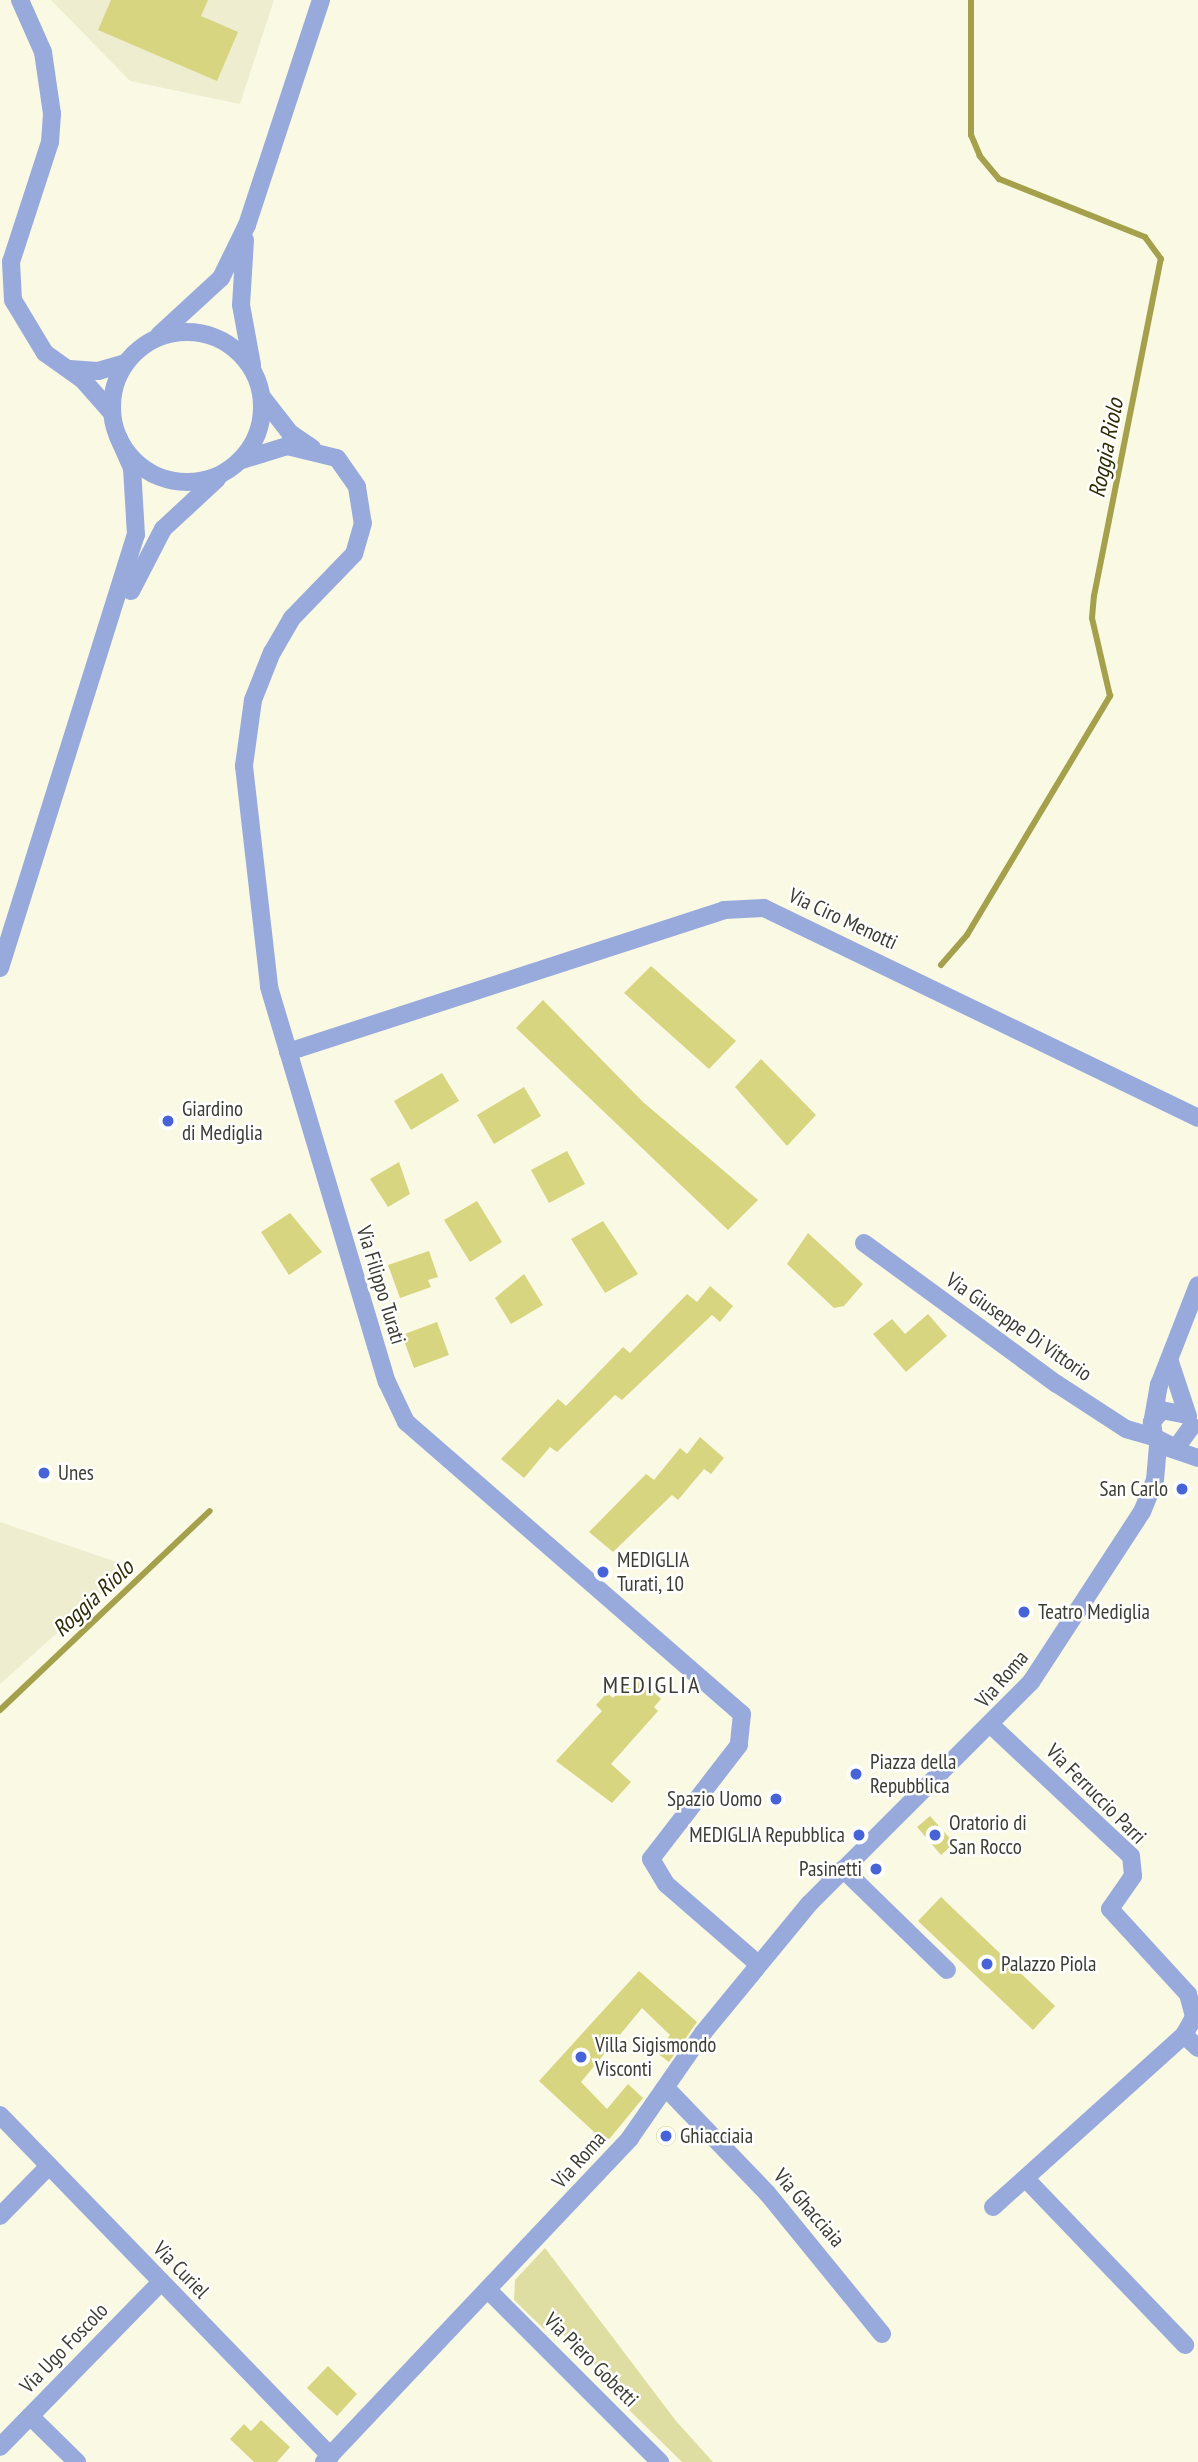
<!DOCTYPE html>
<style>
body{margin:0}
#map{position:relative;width:1198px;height:2462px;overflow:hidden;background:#faf9e4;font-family:"PT Sans Narrow",sans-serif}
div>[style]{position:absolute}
.built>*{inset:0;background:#eeedd0}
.green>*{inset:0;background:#dedda2}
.stream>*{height:6px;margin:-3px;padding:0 3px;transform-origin:3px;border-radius:3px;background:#a4a04c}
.building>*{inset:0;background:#d8d580}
.round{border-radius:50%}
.minor>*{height:18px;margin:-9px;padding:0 9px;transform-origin:9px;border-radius:9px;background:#98aadc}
.minor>.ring{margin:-9px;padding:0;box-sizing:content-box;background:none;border:18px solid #98aadc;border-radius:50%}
.dots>*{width:19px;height:19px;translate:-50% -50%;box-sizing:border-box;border:4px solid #fff;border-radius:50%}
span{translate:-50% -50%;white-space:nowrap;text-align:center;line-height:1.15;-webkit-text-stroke:5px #fff;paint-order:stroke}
.street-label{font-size:21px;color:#3d3d34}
.poi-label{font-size:21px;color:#3d3d34}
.left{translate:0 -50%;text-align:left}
.right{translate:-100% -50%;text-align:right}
.water-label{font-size:23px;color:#2d2c06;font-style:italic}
.quarter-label{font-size:24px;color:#3d3d34;letter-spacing:2px}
</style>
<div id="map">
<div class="built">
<div style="clip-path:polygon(51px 0,274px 0,240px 104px,130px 81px)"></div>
<div style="clip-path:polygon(0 1522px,131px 1567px,0 1684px)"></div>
</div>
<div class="green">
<div style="clip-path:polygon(545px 2248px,676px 2421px,713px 2462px,682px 2462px,624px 2405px,630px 2398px,551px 2323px,544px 2329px,514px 2300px,515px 2280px)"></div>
</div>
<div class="stream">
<div style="left:941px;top:965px;width:40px;rotate:-49deg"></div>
<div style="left:967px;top:935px;width:279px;rotate:-59.1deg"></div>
<div style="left:1110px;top:696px;width:80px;rotate:-103deg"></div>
<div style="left:1092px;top:618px;width:22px;rotate:-85deg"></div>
<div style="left:1094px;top:596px;width:344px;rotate:-78.8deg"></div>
<div style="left:1161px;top:259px;width:27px;rotate:-126deg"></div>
<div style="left:1145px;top:237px;width:157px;rotate:-158.3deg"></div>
<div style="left:999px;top:179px;width:30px;rotate:-130deg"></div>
<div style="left:980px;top:156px;width:23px;rotate:-113deg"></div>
<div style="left:971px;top:135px;width:135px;rotate:-90deg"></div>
<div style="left:0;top:1710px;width:289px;rotate:-43.5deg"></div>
</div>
<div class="building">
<div style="clip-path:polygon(111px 0,208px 0,201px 16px,238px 32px,217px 81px,98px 30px)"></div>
<div style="clip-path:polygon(651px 966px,736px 1041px,709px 1069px,624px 993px)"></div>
<div style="clip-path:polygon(543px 1000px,643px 1102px,758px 1200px,728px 1230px,516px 1028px)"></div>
<div style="clip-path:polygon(761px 1059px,816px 1115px,787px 1146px,735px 1087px)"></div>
<div style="clip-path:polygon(442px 1073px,459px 1101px,411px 1130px,394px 1101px)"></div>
<div style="clip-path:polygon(524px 1087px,541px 1116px,494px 1144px,477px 1115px)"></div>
<div style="clip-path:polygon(567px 1151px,585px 1184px,549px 1203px,531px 1170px)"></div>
<div style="clip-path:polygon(399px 1162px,410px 1194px,388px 1207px,370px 1179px)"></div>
<div style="clip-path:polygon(477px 1201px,502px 1242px,470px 1262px,444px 1220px)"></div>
<div style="clip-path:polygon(290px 1213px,322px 1252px,289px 1275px,261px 1232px)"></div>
<div style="clip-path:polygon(603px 1221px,638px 1274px,605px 1293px,571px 1239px)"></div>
<div style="clip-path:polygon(808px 1233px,863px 1284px,844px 1306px,834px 1308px,787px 1264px)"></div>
<div style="clip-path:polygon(429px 1251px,438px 1277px,428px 1280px,431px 1287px,400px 1298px,388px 1265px)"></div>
<div style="clip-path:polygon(524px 1274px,543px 1305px,511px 1324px,495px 1298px)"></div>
<div style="clip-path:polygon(710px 1286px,733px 1306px,720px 1322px,712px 1315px,622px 1400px,615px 1395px,557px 1452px,550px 1447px,524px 1478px,501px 1459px,558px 1399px,566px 1406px,623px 1347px,630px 1353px,687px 1294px,697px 1302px)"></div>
<div style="clip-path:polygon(928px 1314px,947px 1336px,906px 1372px,873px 1334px,892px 1319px,905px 1334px)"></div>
<div style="clip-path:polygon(437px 1322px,449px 1355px,414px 1368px,402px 1335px)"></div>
<div style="clip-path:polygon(700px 1437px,724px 1458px,711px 1474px,704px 1469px,678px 1500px,672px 1495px,613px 1552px,589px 1532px,646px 1474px,654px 1480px,680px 1448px,687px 1454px)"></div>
<div style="clip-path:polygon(634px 1674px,661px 1699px,654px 1707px,658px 1711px,611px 1764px,631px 1782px,612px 1803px,556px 1761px,602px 1711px,596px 1705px,607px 1693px,613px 1698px)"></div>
<div style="clip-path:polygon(930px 1816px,954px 1843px,941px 1855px,917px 1827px)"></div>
<div style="clip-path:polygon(941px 1897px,1055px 2006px,1033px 2030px,918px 1921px)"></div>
<div style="clip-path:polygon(639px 1971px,697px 2022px,669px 2062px,657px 2053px,670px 2035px,642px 2008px,581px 2082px,607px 2109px,628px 2084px,643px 2098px,606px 2143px,539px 2081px)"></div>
<div class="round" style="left:656px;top:2126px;width:20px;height:20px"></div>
<div style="clip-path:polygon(328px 2366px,357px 2394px,337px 2416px,307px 2388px)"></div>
<div style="clip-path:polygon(261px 2420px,290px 2447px,277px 2462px,254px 2462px,230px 2439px,244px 2424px,251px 2431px)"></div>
</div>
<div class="minor">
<div style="left:20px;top:0;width:57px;rotate:66.1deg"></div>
<div style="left:43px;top:52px;width:63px;rotate:81.7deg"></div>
<div style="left:52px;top:114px;width:28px;rotate:94deg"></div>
<div style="left:50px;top:142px;width:126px;rotate:108deg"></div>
<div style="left:11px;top:262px;width:38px;rotate:87deg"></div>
<div style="left:13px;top:300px;width:62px;rotate:58.9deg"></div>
<div style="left:45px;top:353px;width:47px;rotate:35.4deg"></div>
<div style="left:83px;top:380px;width:44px;rotate:48.7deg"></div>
<div style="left:245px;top:240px;width:65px;rotate:93.5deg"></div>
<div style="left:241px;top:305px;width:61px;rotate:79.6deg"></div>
<div class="ring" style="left:112px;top:332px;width:132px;height:132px"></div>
<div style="left:159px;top:335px;width:84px;rotate:-42.6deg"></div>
<div style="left:221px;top:278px;width:59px;rotate:-63.9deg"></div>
<div style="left:247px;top:225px;width:237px;rotate:-71.8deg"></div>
<div style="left:70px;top:369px;width:28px;rotate:4deg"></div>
<div style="left:98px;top:371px;width:29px;rotate:-16deg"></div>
<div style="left:262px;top:397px;width:46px;rotate:52.1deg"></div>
<div style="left:290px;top:433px;width:27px;rotate:34deg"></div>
<div style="left:239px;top:461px;width:50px;rotate:-17.4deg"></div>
<div style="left:287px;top:446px;width:51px;rotate:13.5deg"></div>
<div style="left:337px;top:458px;width:35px;rotate:55deg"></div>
<div style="left:357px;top:487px;width:36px;rotate:81deg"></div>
<div style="left:363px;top:523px;width:32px;rotate:106deg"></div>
<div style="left:354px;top:554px;width:89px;rotate:134.1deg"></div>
<div style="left:292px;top:618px;width:39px;rotate:120deg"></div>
<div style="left:272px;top:652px;width:52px;rotate:111.6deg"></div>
<div style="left:253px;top:700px;width:67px;rotate:97.8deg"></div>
<div style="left:244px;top:766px;width:222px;rotate:83.5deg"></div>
<div style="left:269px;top:987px;width:412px;rotate:73.4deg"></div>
<div style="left:387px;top:1382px;width:44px;rotate:64.6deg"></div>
<div style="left:406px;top:1422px;width:445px;rotate:41deg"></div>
<div style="left:742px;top:1714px;width:31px;rotate:96deg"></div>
<div style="left:739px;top:1745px;width:144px;rotate:127.7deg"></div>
<div style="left:651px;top:1859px;width:29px;rotate:59deg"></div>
<div style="left:666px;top:1884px;width:122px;rotate:41deg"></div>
<div style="left:131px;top:591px;width:70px;rotate:-62.7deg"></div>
<div style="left:163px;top:529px;width:74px;rotate:-42.8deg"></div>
<div style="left:0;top:968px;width:454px;rotate:-72.6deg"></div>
<div style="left:136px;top:535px;width:67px;rotate:-93.4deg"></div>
<div style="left:132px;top:468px;width:34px;rotate:-114deg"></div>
<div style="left:288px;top:1052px;width:459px;rotate:-18deg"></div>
<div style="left:724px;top:910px;width:40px;rotate:-2.9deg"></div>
<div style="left:764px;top:908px;width:482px;rotate:25.8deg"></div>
<div style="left:864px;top:1243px;width:239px;rotate:36.2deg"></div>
<div style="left:1057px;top:1384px;width:82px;rotate:33.1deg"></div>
<div style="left:1126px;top:1429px;width:29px;rotate:16deg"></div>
<div style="left:1170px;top:1362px;width:57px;rotate:71.6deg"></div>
<div style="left:1187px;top:1415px;width:25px;rotate:-169deg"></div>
<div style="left:1162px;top:1410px;width:16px;rotate:130deg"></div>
<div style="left:1152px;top:1422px;width:15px;rotate:82deg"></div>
<div style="left:1154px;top:1437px;width:25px;rotate:27deg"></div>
<div style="left:1176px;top:1448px;width:27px;rotate:-54deg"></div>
<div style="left:1152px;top:1424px;width:40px;rotate:-80deg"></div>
<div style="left:1159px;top:1385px;width:107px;rotate:-68.7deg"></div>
<div style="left:1169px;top:1448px;width:31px;rotate:19deg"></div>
<div style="left:992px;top:1726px;width:190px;rotate:43.1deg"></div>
<div style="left:1131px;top:1856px;width:20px;rotate:84deg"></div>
<div style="left:1133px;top:1876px;width:40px;rotate:124.9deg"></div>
<div style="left:1110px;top:1909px;width:115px;rotate:47.5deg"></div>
<div style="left:1188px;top:1994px;width:24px;rotate:75deg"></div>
<div style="left:1194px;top:2017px;width:21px;rotate:119deg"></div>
<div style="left:1184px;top:2035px;width:19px;rotate:43deg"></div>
<div style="left:843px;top:1869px;width:145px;rotate:44.2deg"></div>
<div style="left:666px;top:2088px;width:146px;rotate:46.1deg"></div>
<div style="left:767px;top:2193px;width:182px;rotate:50.8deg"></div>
<div style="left:0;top:2115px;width:475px;rotate:45.9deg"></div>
<div style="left:1026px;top:2179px;width:230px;rotate:46.2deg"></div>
<div style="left:993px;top:2207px;width:257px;rotate:-42deg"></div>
<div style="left:0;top:2216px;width:70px;rotate:-45.6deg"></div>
<div style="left:489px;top:2291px;width:242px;rotate:45deg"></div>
<div style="left:30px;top:2416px;width:66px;rotate:44.4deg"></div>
<div style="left:0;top:2447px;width:231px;rotate:-45.7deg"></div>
<div style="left:324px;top:2462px;width:446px;rotate:-46.6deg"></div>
<div style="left:630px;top:2138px;width:128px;rotate:-55.2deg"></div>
<div style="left:703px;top:2033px;width:167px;rotate:-50.6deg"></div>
<div style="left:809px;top:1904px;width:314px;rotate:-45deg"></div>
<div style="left:1031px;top:1682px;width:203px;rotate:-56.9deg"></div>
<div style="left:1142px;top:1512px;width:35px;rotate:-68deg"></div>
<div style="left:1155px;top:1480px;width:37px;rotate:-85deg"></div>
</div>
<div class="dots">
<div style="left:168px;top:1121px;background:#4664d8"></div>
<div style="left:44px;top:1473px;background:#4664d8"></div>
<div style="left:1182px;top:1489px;background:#4664d8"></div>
<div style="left:603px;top:1572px;background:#4664d8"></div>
<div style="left:1024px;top:1612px;background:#4664d8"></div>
<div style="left:856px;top:1774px;background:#4664d8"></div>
<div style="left:776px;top:1799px;background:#4664d8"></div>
<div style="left:859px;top:1835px;background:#4664d8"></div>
<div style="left:935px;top:1835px;background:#4664d8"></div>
<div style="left:876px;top:1869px;background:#4664d8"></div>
<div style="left:987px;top:1964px;background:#4664d8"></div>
<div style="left:581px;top:2057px;background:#4664d8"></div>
<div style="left:666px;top:2136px;background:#4664d8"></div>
</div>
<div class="street-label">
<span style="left:843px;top:919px;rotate:25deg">Via Ciro Menotti</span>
<span style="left:381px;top:1285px;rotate:73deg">Via Filippo Turati</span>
<span style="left:1019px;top:1327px;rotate:35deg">Via Giuseppe Di Vittorio</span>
<span style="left:1002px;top:1679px;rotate:-49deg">Via Roma</span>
<span style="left:1096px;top:1794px;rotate:45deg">Via Ferruccio Parri</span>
<span style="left:579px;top:2160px;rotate:-48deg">Via Roma</span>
<span style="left:809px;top:2208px;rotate:49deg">Via Ghacciaia</span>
<span style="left:181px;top:2270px;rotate:46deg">Via Curiel</span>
<span style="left:64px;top:2348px;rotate:-46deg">Via Ugo Foscolo</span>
<span style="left:591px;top:2360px;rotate:45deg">Via Piero Gobetti</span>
</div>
<div class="poi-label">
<span class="left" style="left:182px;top:1121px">Giardino<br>di Mediglia</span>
<span class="left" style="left:58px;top:1473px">Unes</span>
<span class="right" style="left:1168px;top:1489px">San Carlo</span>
<span class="left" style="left:617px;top:1572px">MEDIGLIA<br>Turati, 10</span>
<span class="left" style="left:1038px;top:1612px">Teatro Mediglia</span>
<span class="left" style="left:870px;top:1774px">Piazza della<br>Repubblica</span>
<span class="right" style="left:762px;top:1799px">Spazio Uomo</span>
<span class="left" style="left:949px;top:1835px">Oratorio di<br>San Rocco</span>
<span class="right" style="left:845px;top:1835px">MEDIGLIA Repubblica</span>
<span class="right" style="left:862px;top:1869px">Pasinetti</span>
<span class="left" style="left:1001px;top:1964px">Palazzo Piola</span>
<span class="left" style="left:595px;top:2057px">Villa Sigismondo<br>Visconti</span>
<span class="left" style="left:680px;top:2136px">Ghiacciaia</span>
</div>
<div class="water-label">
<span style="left:1106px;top:448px;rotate:-79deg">Roggia Riolo</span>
<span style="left:93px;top:1598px;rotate:-43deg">Roggia Riolo</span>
</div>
<div class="quarter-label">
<span style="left:652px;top:1685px">MEDIGLIA</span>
</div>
</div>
